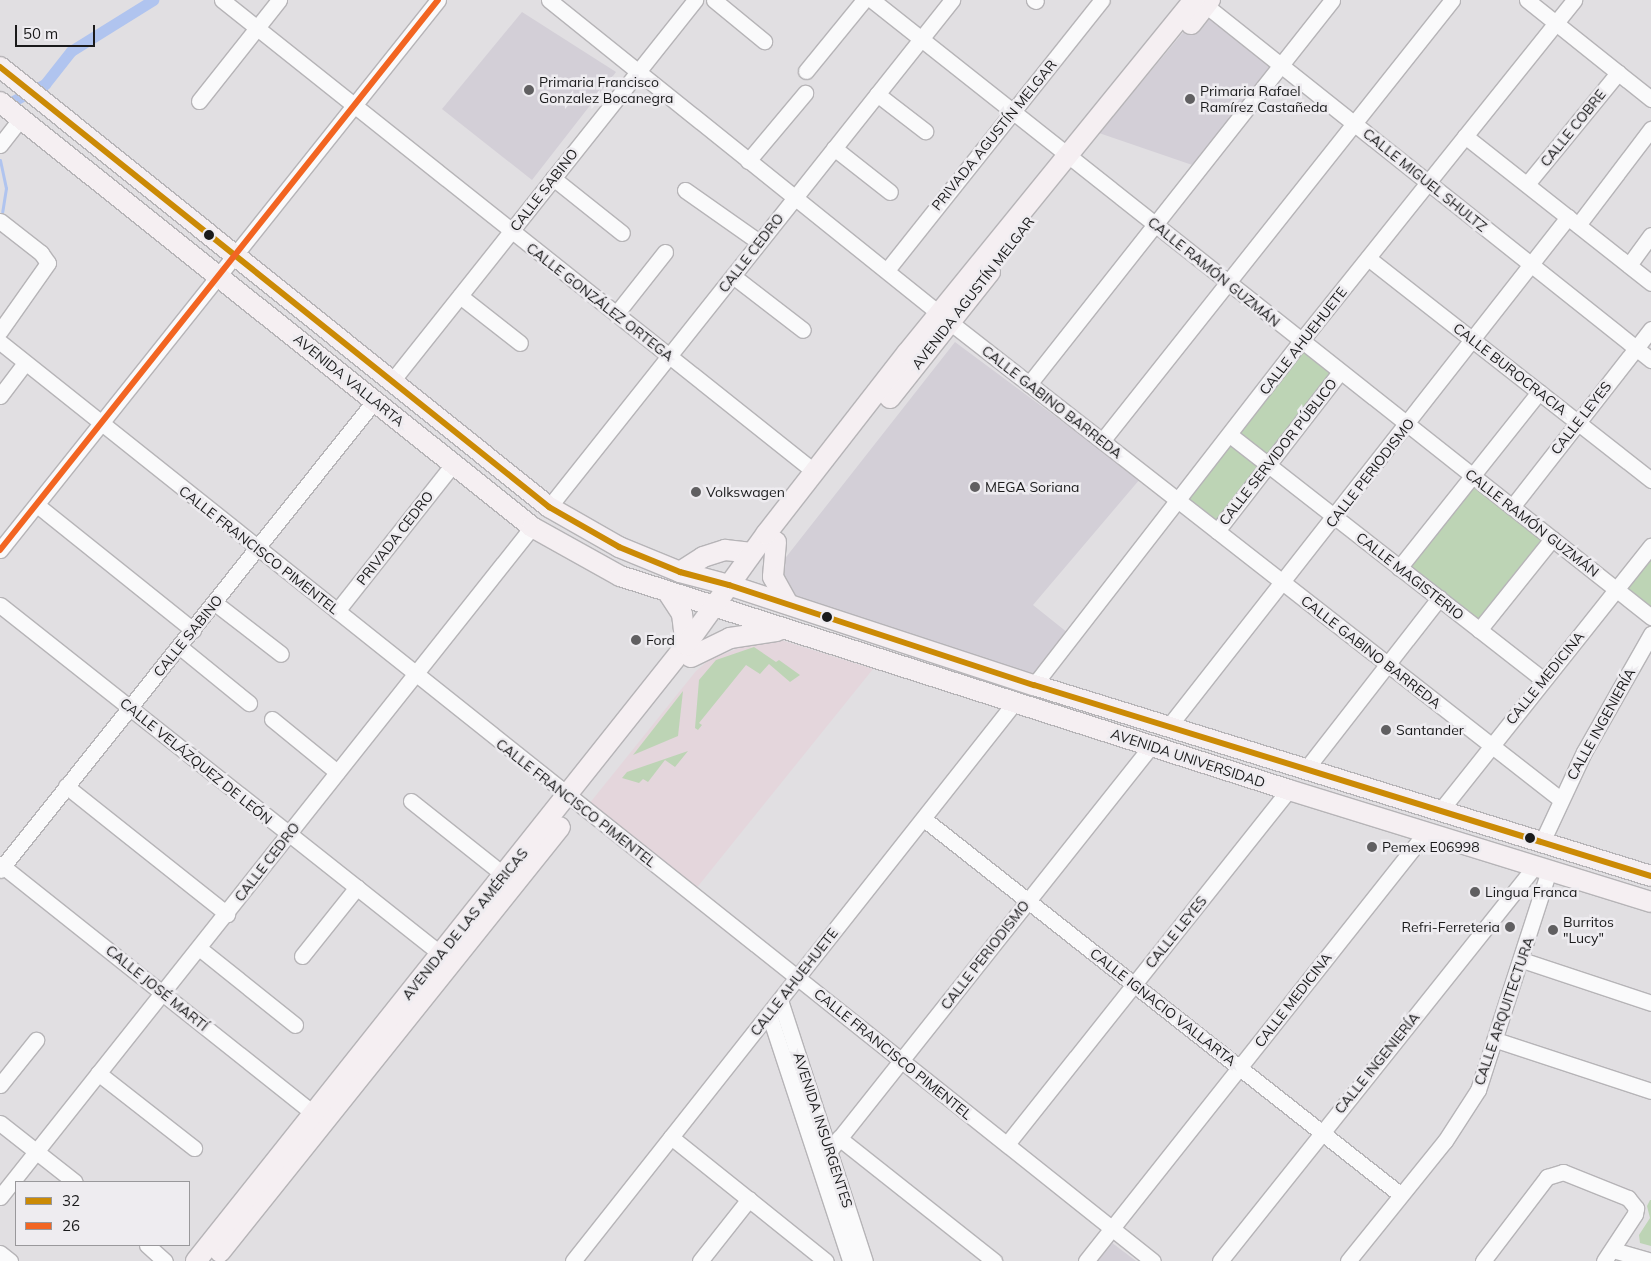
<!DOCTYPE html>
<meta charset="utf-8">
<style>
body{margin:0}
#map{position:relative;width:1651px;height:1261px;overflow:hidden;background:#e1dfe2;font-family:Mulish,sans-serif}
div>[style]{position:absolute}
.built>*{inset:0;background:#d3cfd7}
.medical>*{inset:0;background:#e4d6dc}
.green>*{inset:0;background:#bdd4b5}
.stream>*{height:3px;margin:-1.5px;padding:0 1.5px;transform-origin:1.5px;border-radius:1.5px;background:#b0c4ef}
.canal>*{height:11px;margin:-5.5px;padding:0 5.5px;transform-origin:5.5px;border-radius:5.5px;background:#b0c4ef}
.roads{filter:drop-shadow(1px 0 #b6b4b7) drop-shadow(-1px 0 #b6b4b7) drop-shadow(0 1px #b6b4b7) drop-shadow(0 -1px #b6b4b7)}
.minor>*{height:15px;margin:-7.5px;padding:0 7.5px;transform-origin:7.5px;border-radius:7.5px;background:#fafafb}
.major>*{height:20px;margin:-10px;padding:0 10px;transform-origin:10px;border-radius:10px;background:#f5eff2}
.bus-1>*{height:6px;margin:-3px;padding:0 3px;transform-origin:3px;border-radius:3px;background:#cb8a05}
.bus-2>*{height:6px;margin:-3px;padding:0 3px;transform-origin:3px;border-radius:3px;background:#f26522}
.dots>*{width:14px;height:14px;translate:-50% -50%;box-sizing:border-box;border:2px solid #eeecf0;border-radius:50%}
span{translate:-50% -50%;white-space:nowrap;text-align:center;line-height:1.15;-webkit-text-stroke:5px #eeecf0;paint-order:stroke}
.poi-label{font-size:14px;color:#1a1a1b}
.left{translate:0 -50%;text-align:left}
.right{translate:-100% -50%;text-align:right}
.street-label{font-size:14px;color:#1a1a1b}
.legend{position:absolute;left:15px;top:1181px;width:175px;height:65px;box-sizing:border-box;background:#eeecf0;border:1px solid #99989b;margin:0;padding:6px 9px;list-style:none;font-size:15px;color:#1a1a1b}
.legend li{display:flex;align-items:center;gap:10px;height:25px}
.legend b{width:25px;border:1px solid #99989b}
.scale{position:absolute;left:15px;top:25px;width:80px;height:22px;box-sizing:border-box;border:2px solid #1a1a1b;border-top:0;padding-left:6px;font-size:15px;line-height:18px;white-space:nowrap;color:#1a1a1b;-webkit-text-stroke:4px #eeecf0;paint-order:stroke}
</style>
<div id="map">
<div class="built">
<div style="clip-path:polygon(1206px 5px,1279px 65px,1201px 168px,1099px 133px)"></div>
<div style="clip-path:polygon(522px 12px,616px 72px,532px 180px,442px 109px)"></div>
<div style="clip-path:polygon(955px 342px,1140px 479px,1033px 605px,1068px 633px,1035px 676px,796px 599px,782px 580px,783px 561px)"></div>
<div style="clip-path:polygon(1111px 1242px,1136px 1261px,1096px 1261px)"></div>
</div>
<div class="medical">
<div style="clip-path:polygon(759px 640px,781px 640px,873px 669px,695px 890px,589px 804px,696px 671px,709px 660px)"></div>
</div>
<div class="green">
<div style="clip-path:polygon(1301px 341px,1340px 372px,1217px 531px,1178px 502px)"></div>
<div style="clip-path:polygon(1473px 476px,1552px 539px,1479px 630px,1399px 568px)"></div>
<div style="clip-path:polygon(1651px 546px,1651px 617px,1616px 589px)"></div>
<div style="clip-path:polygon(754px 647px,776px 662px,779px 660px,800px 675px,790px 682px,769px 664px,760px 674px,746px 665px,699px 723px,702px 725px,698px 730px,695px 728px,699px 680px,716px 660px)"></div>
<div style="clip-path:polygon(683px 691px,678px 736px,633px 755px)"></div>
<div style="clip-path:polygon(688px 751px,675px 767px,665px 760px,648px 782px,643px 779px,639px 783px,622px 778px,627px 772px)"></div>
<div style="clip-path:polygon(1650px 1200px,1651px 1200px,1651px 1246px,1640px 1243px,1639px 1235px,1650px 1218px,1647px 1206px)"></div>
</div>
<div class="stream">
<div style="left:0;top:160px;width:29px;rotate:78deg"></div>
<div style="left:6px;top:188px;width:24px;rotate:99deg"></div>
</div>
<div class="canal">
<div style="left:2px;top:107px;width:49px;rotate:-28.1deg"></div>
<div style="left:45px;top:84px;width:42px;rotate:-51.8deg"></div>
<div style="left:71px;top:51px;width:97px;rotate:-31.9deg"></div>
</div>
<div class="roads">
<div class="minor">
<div style="left:222px;top:0;width:758px;rotate:38.52deg"></div>
<div style="left:549px;top:0;width:516px;rotate:38.78deg"></div>
<div style="left:951px;top:323px;width:773px;rotate:38.01deg"></div>
<div style="left:714px;top:0;width:65px;rotate:39.4deg"></div>
<div style="left:872px;top:0;width:994px;rotate:38.38deg"></div>
<div style="left:1034px;top:0;width:2px;rotate:27deg"></div>
<div style="left:1199px;top:0;width:578px;rotate:38.54deg"></div>
<div style="left:1527px;top:0;width:159px;rotate:38.6deg"></div>
<div style="left:806px;top:71px;width:92px;rotate:-50.8deg"></div>
<div style="left:877px;top:94px;width:61px;rotate:37.6deg"></div>
<div style="left:199px;top:101px;width:129px;rotate:-51.6deg"></div>
<div style="left:1465px;top:136px;width:237px;rotate:38.3deg"></div>
<div style="left:0;top:145px;width:34px;rotate:-52deg"></div>
<div style="left:834px;top:148px;width:71px;rotate:38.2deg"></div>
<div style="left:748px;top:161px;width:89px;rotate:-50deg"></div>
<div style="left:553px;top:178px;width:88px;rotate:38.6deg"></div>
<div style="left:1527px;top:184px;width:144px;rotate:-50.7deg"></div>
<div style="left:685px;top:190px;width:90px;rotate:35.1deg"></div>
<div style="left:0;top:221px;width:52px;rotate:38deg"></div>
<div style="left:41px;top:253px;width:12px;rotate:55deg"></div>
<div style="left:48px;top:263px;width:83px;rotate:125.2deg"></div>
<div style="left:1578px;top:225px;width:121px;rotate:-52.8deg"></div>
<div style="left:1368px;top:258px;width:360px;rotate:38.1deg"></div>
<div style="left:1629px;top:265px;width:37px;rotate:-54deg"></div>
<div style="left:887px;top:270px;width:345px;rotate:-51.5deg"></div>
<div style="left:733px;top:276px;width:88px;rotate:37.6deg"></div>
<div style="left:460px;top:296px;width:76px;rotate:38.1deg"></div>
<div style="left:616px;top:314px;width:79px;rotate:-51.7deg"></div>
<div style="left:0;top:342px;width:1474px;rotate:38.56deg"></div>
<div style="left:392px;top:381px;width:487px;rotate:-51.5deg"></div>
<div style="left:1029px;top:384px;width:489px;rotate:-51.7deg"></div>
<div style="left:0;top:396px;width:41px;rotate:-52.9deg"></div>
<div style="left:1230px;top:435px;width:398px;rotate:38deg"></div>
<div style="left:1102px;top:441px;width:563px;rotate:-51.56deg"></div>
<div style="left:37px;top:505px;width:200px;rotate:38.7deg"></div>
<div style="left:549px;top:507px;width:648px;rotate:-51.52deg"></div>
<div style="left:1512px;top:507px;width:226px;rotate:-52deg"></div>
<div style="left:1217px;top:531px;width:201px;rotate:-52.3deg"></div>
<div style="left:0;top:550px;width:703px;rotate:-51.47deg"></div>
<div style="left:1399px;top:568px;width:225px;rotate:-51.5deg"></div>
<div style="left:215px;top:603px;width:83px;rotate:37.7deg"></div>
<div style="left:0;top:605px;width:562px;rotate:38.36deg"></div>
<div style="left:337px;top:611px;width:187px;rotate:-51.7deg"></div>
<div style="left:1479px;top:630px;width:117px;rotate:-51.3deg"></div>
<div style="left:180px;top:647px;width:89px;rotate:39.1deg"></div>
<div style="left:1034px;top:685px;width:435px;rotate:-52.2deg"></div>
<div style="left:1301px;top:341px;width:437px;rotate:-51.3deg"></div>
<div style="left:272px;top:719px;width:84px;rotate:39.2deg"></div>
<div style="left:1169px;top:726px;width:647px;rotate:-51.91deg"></div>
<div style="left:1306px;top:769px;width:217px;rotate:-52.1deg"></div>
<div style="left:66px;top:786px;width:206px;rotate:38.5deg"></div>
<div style="left:411px;top:801px;width:119px;rotate:38.5deg"></div>
<div style="left:1440px;top:811px;width:339px;rotate:-51.5deg"></div>
<div style="left:924px;top:819px;width:607px;rotate:38.25deg"></div>
<div style="left:1542px;top:842px;width:99px;rotate:-65deg"></div>
<div style="left:1584px;top:752px;width:136px;rotate:-60.4deg"></div>
<div style="left:0;top:864px;width:400px;rotate:38.5deg"></div>
<div style="left:0;top:870px;width:601px;rotate:-51.41deg"></div>
<div style="left:199px;top:948px;width:123px;rotate:38.7deg"></div>
<div style="left:302px;top:956px;width:88px;rotate:-51.4deg"></div>
<div style="left:1522px;top:960px;width:136px;rotate:18.4deg"></div>
<div style="left:780px;top:1000px;width:274px;rotate:72deg"></div>
<div style="left:769px;top:1014px;width:260px;rotate:71.8deg"></div>
<div style="left:1496px;top:1040px;width:163px;rotate:18.2deg"></div>
<div style="left:98px;top:1073px;width:122px;rotate:38deg"></div>
<div style="left:0;top:1085px;width:58px;rotate:-51.3deg"></div>
<div style="left:0;top:1123px;width:95px;rotate:38.2deg"></div>
<div style="left:671px;top:1137px;width:198px;rotate:38.7deg"></div>
<div style="left:839px;top:1138px;width:198px;rotate:38.4deg"></div>
<div style="left:1007px;top:1144px;width:453px;rotate:-51.5deg"></div>
<div style="left:819px;top:1164px;width:534px;rotate:-51.54deg"></div>
<div style="left:0;top:1197px;width:856px;rotate:-51.55deg"></div>
<div style="left:147px;top:1245px;width:24px;rotate:42deg"></div>
<div style="left:1613px;top:1250px;width:40px;rotate:16deg"></div>
<div style="left:0;top:1253px;width:13px;rotate:39deg"></div>
<div style="left:573px;top:1261px;width:713px;rotate:-51.67deg"></div>
<div style="left:700px;top:1261px;width:79px;rotate:-51.7deg"></div>
<div style="left:1086px;top:1261px;width:547px;rotate:-51.6deg"></div>
<div style="left:1220px;top:1261px;width:505px;rotate:-51.43deg"></div>
<div style="left:1348px;top:1261px;width:154px;rotate:-51.1deg"></div>
<div style="left:1445px;top:1141px;width:61px;rotate:-57.1deg"></div>
<div style="left:1478px;top:1090px;width:231px;rotate:-72.1deg"></div>
<div style="left:1483px;top:1261px;width:106px;rotate:-52.7deg"></div>
<div style="left:1547px;top:1177px;width:17px;rotate:-17deg"></div>
<div style="left:1563px;top:1172px;width:70px;rotate:21.8deg"></div>
<div style="left:1628px;top:1198px;width:13px;rotate:51deg"></div>
<div style="left:1636px;top:1208px;width:6px;rotate:99deg"></div>
<div style="left:1635px;top:1214px;width:56px;rotate:123.4deg"></div>
</div>
<div class="major">
<div style="left:1191px;top:24px;width:31px;rotate:-52deg"></div>
<div style="left:0;top:67px;width:704px;rotate:38.71deg"></div>
<div style="left:549px;top:507px;width:81px;rotate:29.7deg"></div>
<div style="left:619px;top:547px;width:66px;rotate:22.3deg"></div>
<div style="left:680px;top:572px;width:51px;rotate:14.9deg"></div>
<div style="left:729px;top:585px;width:321px;rotate:18.2deg"></div>
<div style="left:1034px;top:685px;width:646px;rotate:17.2deg"></div>
<div style="left:0;top:102px;width:681px;rotate:38.62deg"></div>
<div style="left:532px;top:527px;width:101px;rotate:29.1deg"></div>
<div style="left:620px;top:576px;width:702px;rotate:17.74deg"></div>
<div style="left:1289px;top:790px;width:379px;rotate:17.2deg"></div>
<div style="left:890px;top:398px;width:161px;rotate:-51.6deg"></div>
<div style="left:776px;top:542px;width:35px;rotate:95deg"></div>
<div style="left:773px;top:577px;width:31px;rotate:61deg"></div>
<div style="left:680px;top:572px;width:27px;rotate:-33deg"></div>
<div style="left:703px;top:557px;width:23px;rotate:-18deg"></div>
<div style="left:725px;top:550px;width:27px;rotate:6deg"></div>
<div style="left:669px;top:594px;width:24px;rotate:57deg"></div>
<div style="left:682px;top:614px;width:31px;rotate:83deg"></div>
<div style="left:691px;top:657px;width:43px;rotate:-26deg"></div>
<div style="left:730px;top:638px;width:48px;rotate:-8.5deg"></div>
<div style="left:220px;top:1252px;width:544px;rotate:-51.34deg"></div>
<div style="left:196px;top:1261px;width:787px;rotate:-51.5deg"></div>
<div style="left:686px;top:645px;width:137px;rotate:-54.2deg"></div>
<div style="left:766px;top:534px;width:229px;rotate:-52.1deg"></div>
<div style="left:907px;top:353px;width:455px;rotate:-50.9deg"></div>
</div>
</div>
<div class="bus-1">
<div style="left:0;top:67px;width:704px;rotate:38.71deg"></div>
<div style="left:549px;top:507px;width:81px;rotate:29.7deg"></div>
<div style="left:619px;top:547px;width:66px;rotate:22.3deg"></div>
<div style="left:680px;top:572px;width:51px;rotate:14.9deg"></div>
<div style="left:729px;top:585px;width:321px;rotate:18.2deg"></div>
<div style="left:1034px;top:685px;width:646px;rotate:17.2deg"></div>
</div>
<div class="bus-2">
<div style="left:0;top:550px;width:703px;rotate:-51.47deg"></div>
</div>
<div class="dots">
<div style="left:529px;top:90px;background:#605f61"></div>
<div style="left:1190px;top:99px;background:#605f61"></div>
<div style="left:209px;top:235px;background:#1a1a1b"></div>
<div style="left:975px;top:487px;background:#605f61"></div>
<div style="left:696px;top:492px;background:#605f61"></div>
<div style="left:827px;top:617px;background:#1a1a1b"></div>
<div style="left:636px;top:640px;background:#605f61"></div>
<div style="left:1386px;top:730px;background:#605f61"></div>
<div style="left:1530px;top:838px;background:#1a1a1b"></div>
<div style="left:1372px;top:847px;background:#605f61"></div>
<div style="left:1475px;top:892px;background:#605f61"></div>
<div style="left:1510px;top:927px;background:#605f61"></div>
<div style="left:1553px;top:930px;background:#605f61"></div>
</div>
<div class="poi-label">
<span class="left" style="left:539px;top:90px">Primaria Francisco<br>Gonzalez Bocanegra</span>
<span class="left" style="left:1200px;top:99px">Primaria Rafael<br>Ramírez Castañeda</span>
<span class="left" style="left:985px;top:487px">MEGA Soriana</span>
<span class="left" style="left:706px;top:492px">Volkswagen</span>
<span class="left" style="left:646px;top:640px">Ford</span>
<span class="left" style="left:1396px;top:730px">Santander</span>
<span class="left" style="left:1382px;top:847px">Pemex E06998</span>
<span class="left" style="left:1485px;top:892px">Lingua Franca</span>
<span class="left" style="left:1563px;top:930px">Burritos<br>"Lucy"</span>
<span class="right" style="left:1500px;top:927px">Refri-Ferreteria</span>
</div>
<div class="street-label">
<span style="left:1573px;top:128px;rotate:-51deg">CALLE COBRE</span>
<span style="left:994px;top:135px;rotate:-51deg">PRIVADA AGUSTÍN MELGAR</span>
<span style="left:1425px;top:180px;rotate:39deg">CALLE MIGUEL SHULTZ</span>
<span style="left:544px;top:190px;rotate:-52deg">CALLE SABINO</span>
<span style="left:751px;top:253px;rotate:-52deg">CALLE CEDRO</span>
<span style="left:1214px;top:272px;rotate:39deg">CALLE RAMÓN GUZMÁN</span>
<span style="left:973px;top:293px;rotate:-52deg">AVENIDA AGUSTÍN MELGAR</span>
<span style="left:600px;top:302px;rotate:38deg">CALLE GONZÁLEZ ORTEGA</span>
<span style="left:1303px;top:341px;rotate:-52deg">CALLE AHUEHUETE</span>
<span style="left:1510px;top:369px;rotate:38deg">CALLE BUROCRACIA</span>
<span style="left:349px;top:380px;rotate:39deg">AVENIDA VALLARTA</span>
<span style="left:1052px;top:402px;rotate:38deg">CALLE GABINO BARREDA</span>
<span style="left:1581px;top:418px;rotate:-52deg">CALLE LEYES</span>
<span style="left:1278px;top:452px;rotate:-52deg">CALLE SERVIDOR PÚBLICO</span>
<span style="left:1370px;top:473px;rotate:-52deg">CALLE PERIODISMO</span>
<span style="left:1532px;top:523px;rotate:38deg">CALLE RAMÓN GUZMÁN</span>
<span style="left:395px;top:538px;rotate:-52deg">PRIVADA CEDRO</span>
<span style="left:259px;top:550px;rotate:38deg">CALLE FRANCISCO PIMENTEL</span>
<span style="left:1410px;top:576px;rotate:38deg">CALLE MAGISTERIO</span>
<span style="left:188px;top:636px;rotate:-51deg">CALLE SABINO</span>
<span style="left:1371px;top:652px;rotate:38deg">CALLE GABINO BARREDA</span>
<span style="left:1545px;top:678px;rotate:-51deg">CALLE MEDICINA</span>
<span style="left:1601px;top:724px;rotate:-61deg">CALLE INGENIERÍA</span>
<span style="left:1188px;top:758px;rotate:18deg">AVENIDA UNIVERSIDAD</span>
<span style="left:196px;top:761px;rotate:39deg">CALLE VELÁZQUEZ DE LEÓN</span>
<span style="left:576px;top:803px;rotate:38deg">CALLE FRANCISCO PIMENTEL</span>
<span style="left:267px;top:862px;rotate:-52deg">CALLE CEDRO</span>
<span style="left:465px;top:924px;rotate:-51deg">AVENIDA DE LAS AMÉRICAS</span>
<span style="left:1176px;top:932px;rotate:-51deg">CALLE LEYES</span>
<span style="left:985px;top:955px;rotate:-52deg">CALLE PERIODISMO</span>
<span style="left:794px;top:982px;rotate:-52deg">CALLE AHUEHUETE</span>
<span style="left:157px;top:988px;rotate:39deg">CALLE JOSÉ MARTÍ</span>
<span style="left:1293px;top:1000px;rotate:-52deg">CALLE MEDICINA</span>
<span style="left:1163px;top:1007px;rotate:38deg">CALLE IGNACIO VALLARTA</span>
<span style="left:1504px;top:1011px;rotate:-71deg">CALLE ARQUITECTURA</span>
<span style="left:893px;top:1054px;rotate:39deg">CALLE FRANCISCO PIMENTEL</span>
<span style="left:1377px;top:1063px;rotate:-51deg">CALLE INGENIERÍA</span>
<span style="left:823px;top:1130px;rotate:72deg">AVENIDA INSURGENTES</span>
</div>
<ul class="legend">
<li><b style="height:6px;background:#cb8a05"></b>32</li>
<li><b style="height:6px;background:#f26522"></b>26</li>
</ul>
<div class="scale">50 m</div>
</div>
